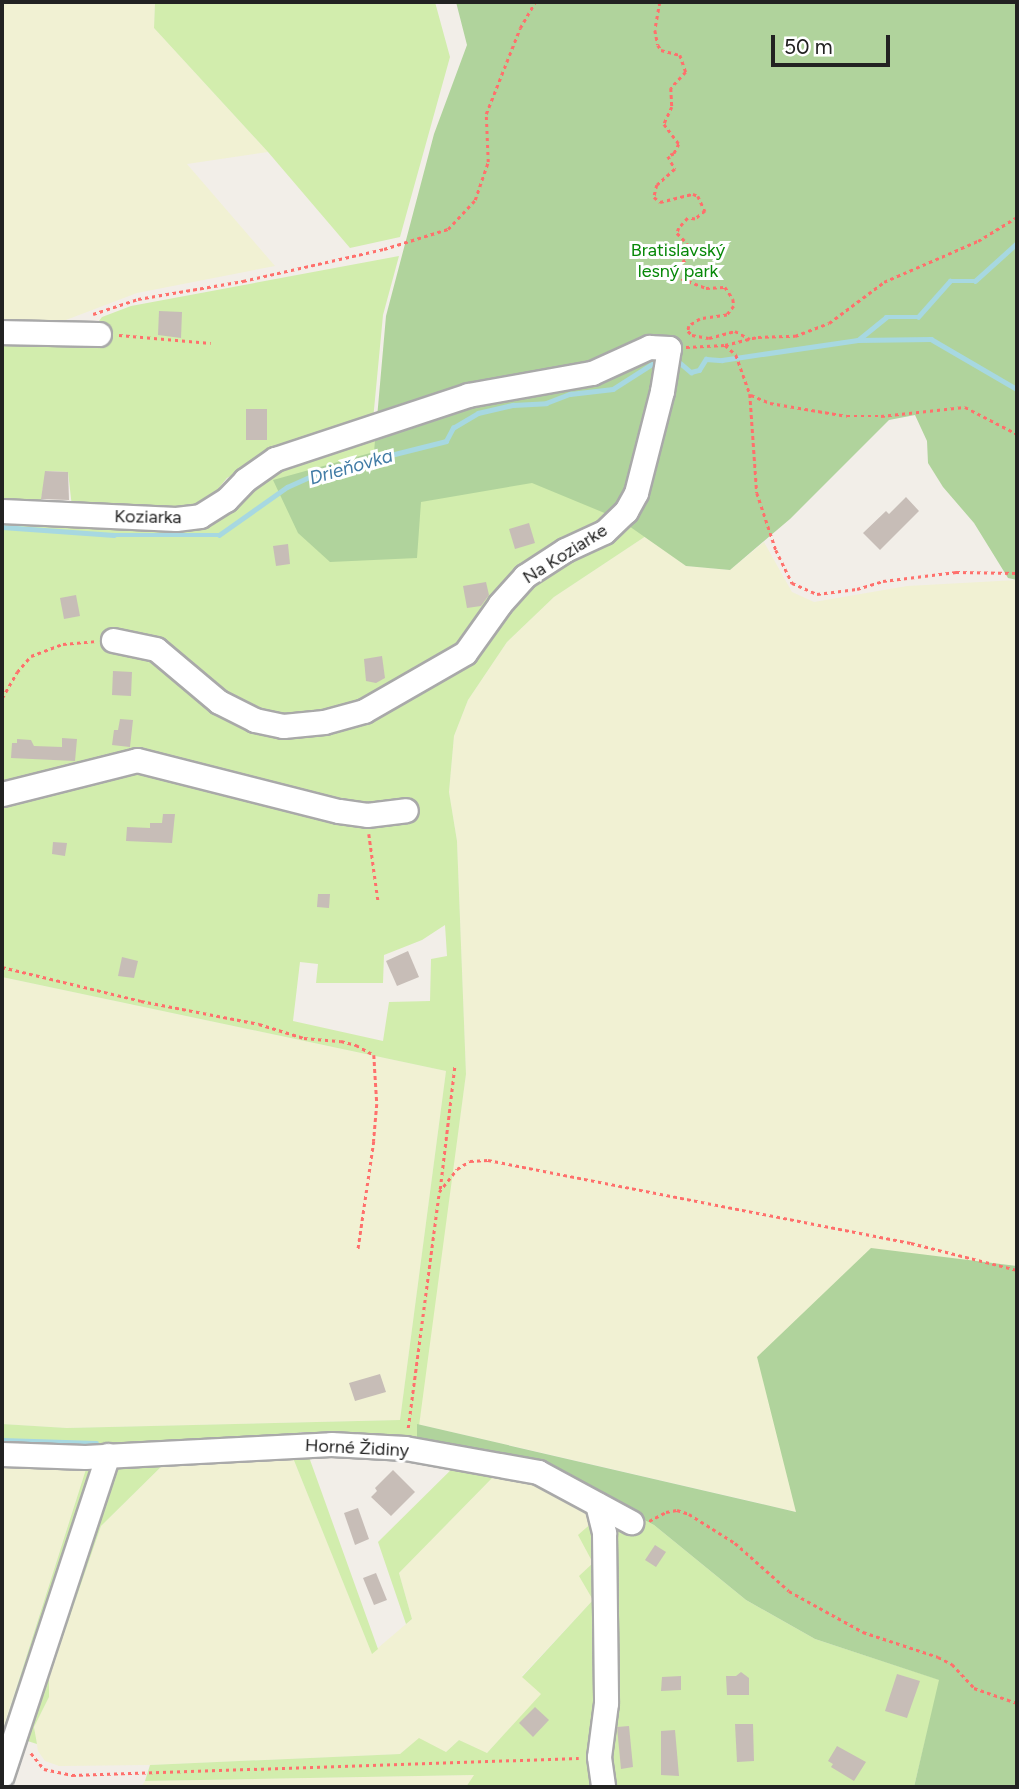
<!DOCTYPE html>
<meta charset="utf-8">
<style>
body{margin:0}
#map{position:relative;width:1019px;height:1789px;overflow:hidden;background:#f2eee8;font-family:Figtree,sans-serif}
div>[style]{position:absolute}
.farmland>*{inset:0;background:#f1f1d3}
.grass>*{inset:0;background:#d2edad}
.forest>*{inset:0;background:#b0d39c}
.stream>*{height:4.5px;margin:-2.25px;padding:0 2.25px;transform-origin:2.25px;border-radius:2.25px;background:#a7d8e1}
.building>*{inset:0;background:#c7bdb7}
.path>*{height:2.5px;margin-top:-1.25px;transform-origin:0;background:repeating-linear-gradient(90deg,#ff706c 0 3.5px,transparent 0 7px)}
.roads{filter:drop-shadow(2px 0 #a9a9a9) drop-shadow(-2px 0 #a9a9a9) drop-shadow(0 2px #a9a9a9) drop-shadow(0 -2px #a9a9a9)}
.minor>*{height:23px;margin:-11.5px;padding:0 11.5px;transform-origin:11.5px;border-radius:11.5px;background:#fff}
span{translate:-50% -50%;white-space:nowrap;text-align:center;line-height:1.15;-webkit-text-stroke:6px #fff;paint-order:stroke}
.park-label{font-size:18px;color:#078808}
.street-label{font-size:18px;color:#222}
.water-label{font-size:19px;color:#427ca6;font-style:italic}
.frame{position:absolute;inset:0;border:4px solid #222;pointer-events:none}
.scale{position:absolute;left:771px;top:35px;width:119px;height:32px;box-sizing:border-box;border:4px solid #222;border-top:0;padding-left:9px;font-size:21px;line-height:24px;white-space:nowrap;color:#222;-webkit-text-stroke:5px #fff;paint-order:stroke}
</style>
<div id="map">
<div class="farmland">
<div style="clip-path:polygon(2px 2px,155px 2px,154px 28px,268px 152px,187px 164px,275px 266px,137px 293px,58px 323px,2px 324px)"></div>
<div style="clip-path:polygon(646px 536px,686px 566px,730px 570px,764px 542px,792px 592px,814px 602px,907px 586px,1017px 580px,1017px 1266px,871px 1249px,797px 1512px,417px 1424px,466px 1074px,457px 841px,449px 792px,454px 736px,468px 700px,507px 642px,554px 597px)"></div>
<div style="clip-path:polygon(2px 977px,446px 1071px,400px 1420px,67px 1428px,2px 1424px)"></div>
<div style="clip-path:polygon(291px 1453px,372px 1653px,412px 1619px,399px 1573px,498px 1472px,534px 1478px,591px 1510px,593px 1600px,522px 1676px,542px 1694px,486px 1754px,459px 1740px,446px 1752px,419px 1739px,400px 1754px,150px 1765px,59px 1766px,45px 1761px,38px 1751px,34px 1727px,49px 1697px,49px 1677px,101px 1526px,169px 1459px)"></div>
<div style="clip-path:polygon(2px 1462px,87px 1466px,2px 1731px)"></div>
<div style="clip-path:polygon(475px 1775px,466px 1787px,141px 1787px,145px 1781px)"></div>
</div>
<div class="grass">
<div style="clip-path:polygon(155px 2px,435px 2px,450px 57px,400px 237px,350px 248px,268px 152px,154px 28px)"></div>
<div style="clip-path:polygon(399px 256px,383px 315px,373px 420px,266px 458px,227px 478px,199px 512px,72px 507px,68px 472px,46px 471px,41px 500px,35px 505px,2px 505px,2px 341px,98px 341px,99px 321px,102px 317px,131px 306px)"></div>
<div style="clip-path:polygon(evenodd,477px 404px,615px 512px,500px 604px,619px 519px,646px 536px,554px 597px,507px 642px,468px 700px,454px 736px,449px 792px,457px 841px,466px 1074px,417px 1441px,370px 1434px,300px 1432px,378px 1649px,372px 1654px,291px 1453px,169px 1459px,101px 1526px,49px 1677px,49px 1697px,34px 1727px,37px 1744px,2px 1733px,87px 1466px,2px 1462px,2px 1424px,67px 1428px,400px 1420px,446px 1071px,2px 977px,2px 520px,137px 531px,204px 522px,272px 468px,477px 404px,445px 925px,447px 956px,431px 959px,430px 1001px,389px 1002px,383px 1041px,293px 1021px,300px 962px,318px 964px,316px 983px,383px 983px,384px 955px,422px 940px,445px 925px)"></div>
<div style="clip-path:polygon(469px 1452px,603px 1499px,654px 1525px,746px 1600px,815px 1639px,940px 1680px,914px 1787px,466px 1787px,474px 1775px,145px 1781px,150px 1765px,400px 1754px,419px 1738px,446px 1752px,459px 1740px,487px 1753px,541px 1694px,522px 1677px,593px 1600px,579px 1576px,593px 1563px,578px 1535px,594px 1521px,591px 1510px,534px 1478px,498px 1472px,399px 1573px,412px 1619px,406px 1624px,378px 1542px)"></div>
</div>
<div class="forest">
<div style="clip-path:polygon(456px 2px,1017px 2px,1017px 580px,1008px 578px,974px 523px,943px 487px,928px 463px,927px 441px,915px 415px,889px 420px,790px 519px,730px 570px,686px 566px,619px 519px,532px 483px,421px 502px,417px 558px,330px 562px,298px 533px,273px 480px,374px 452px,386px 316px,434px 134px,467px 45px)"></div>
<div style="clip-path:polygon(871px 1248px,1017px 1266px,1017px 1787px,914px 1787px,939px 1680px,815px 1639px,746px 1600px,654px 1525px,603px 1499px,417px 1441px,417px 1424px,796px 1512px,757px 1357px)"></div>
</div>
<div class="stream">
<div style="left:858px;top:340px;width:73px;rotate:-0.8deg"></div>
<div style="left:931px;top:339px;width:99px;rotate:30.2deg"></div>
<div style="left:679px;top:362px;width:16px;rotate:40deg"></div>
<div style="left:691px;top:372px;width:8px;rotate:-14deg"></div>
<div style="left:699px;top:370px;width:13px;rotate:-58deg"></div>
<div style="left:706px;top:359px;width:16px;rotate:4deg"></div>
<div style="left:722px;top:360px;width:137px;rotate:-8.4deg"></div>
<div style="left:858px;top:340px;width:36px;rotate:-39deg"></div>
<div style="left:886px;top:317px;width:32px"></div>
<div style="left:918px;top:317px;width:48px;rotate:-48.4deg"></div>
<div style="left:950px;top:281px;width:25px"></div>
<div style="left:975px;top:281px;width:57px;rotate:-42.1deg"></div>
<div style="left:2px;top:527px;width:112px;rotate:4.1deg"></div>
<div style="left:114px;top:535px;width:105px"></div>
<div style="left:219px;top:535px;width:83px;rotate:-35.2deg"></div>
<div style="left:287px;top:487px;width:35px;rotate:-24deg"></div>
<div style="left:319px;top:473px;width:131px;rotate:-14.1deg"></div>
<div style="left:446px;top:441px;width:15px;rotate:-62deg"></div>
<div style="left:453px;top:428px;width:29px;rotate:-31deg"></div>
<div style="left:478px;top:413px;width:36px;rotate:-13deg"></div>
<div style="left:513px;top:405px;width:33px;rotate:-3deg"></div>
<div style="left:546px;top:403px;width:26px;rotate:-21deg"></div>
<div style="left:570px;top:394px;width:43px;rotate:-6.6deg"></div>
<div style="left:613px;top:389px;width:46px;rotate:-32.7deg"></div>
<div style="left:2px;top:1440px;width:94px;rotate:1.8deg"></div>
</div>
<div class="building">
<div style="clip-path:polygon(159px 311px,182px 312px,181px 338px,158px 335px)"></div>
<div style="clip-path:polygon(246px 409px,267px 409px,267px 440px,246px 440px)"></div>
<div style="clip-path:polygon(45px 471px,68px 472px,69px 500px,41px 499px)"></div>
<div style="clip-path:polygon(906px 497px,919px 511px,880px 550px,863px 533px,886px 511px,889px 514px)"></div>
<div style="clip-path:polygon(529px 523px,535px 543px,515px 549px,509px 529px)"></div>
<div style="clip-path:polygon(288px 544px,290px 564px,276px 566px,273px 546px)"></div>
<div style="clip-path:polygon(486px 582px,489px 595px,481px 606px,467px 608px,463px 586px)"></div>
<div style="clip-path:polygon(76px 595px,80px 616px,64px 619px,60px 598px)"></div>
<div style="clip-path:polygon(382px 656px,385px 678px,376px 683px,366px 681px,364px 659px)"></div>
<div style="clip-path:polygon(113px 671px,132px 672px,131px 696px,112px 695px)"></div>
<div style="clip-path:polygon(120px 719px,133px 720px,130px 747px,112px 745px,114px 730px,118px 730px)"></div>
<div style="clip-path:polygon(62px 738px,77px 739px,75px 761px,11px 758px,12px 743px,17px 743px,17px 739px,31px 740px,34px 746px,62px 747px)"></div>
<div style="clip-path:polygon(163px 814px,175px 814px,172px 843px,126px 841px,127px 827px,150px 828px,150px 823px,162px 823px)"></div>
<div style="clip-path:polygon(53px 842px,67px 843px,65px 856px,52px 854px)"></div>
<div style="clip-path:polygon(318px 894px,330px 894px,329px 908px,317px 907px)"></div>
<div style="clip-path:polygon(408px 951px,419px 977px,397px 986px,386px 961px)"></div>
<div style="clip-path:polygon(122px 957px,138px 961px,134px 978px,118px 976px)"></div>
<div style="clip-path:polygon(380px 1374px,386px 1392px,355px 1401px,349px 1383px)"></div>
<div style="clip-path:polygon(393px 1470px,415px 1492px,391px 1516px,371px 1497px,377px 1491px,375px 1488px)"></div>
<div style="clip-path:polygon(358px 1508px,369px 1539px,355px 1545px,344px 1513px)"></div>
<div style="clip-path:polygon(655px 1545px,666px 1552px,656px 1567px,645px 1560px)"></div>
<div style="clip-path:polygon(376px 1573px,387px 1600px,374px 1605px,363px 1578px)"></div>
<div style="clip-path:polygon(741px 1672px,749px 1678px,749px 1695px,727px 1695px,726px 1676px,736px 1676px)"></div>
<div style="clip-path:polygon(897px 1674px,920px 1681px,907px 1718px,885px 1711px)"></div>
<div style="clip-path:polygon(681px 1676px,681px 1690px,661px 1691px,662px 1677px)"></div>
<div style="clip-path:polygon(535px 1707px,549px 1720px,533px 1737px,519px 1723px)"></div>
<div style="clip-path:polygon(735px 1724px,753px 1724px,754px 1761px,737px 1762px)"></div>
<div style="clip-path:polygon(629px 1726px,633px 1767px,621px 1769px,617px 1727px)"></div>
<div style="clip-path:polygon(675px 1730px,679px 1776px,661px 1775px,661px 1731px)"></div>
<div style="clip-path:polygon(837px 1746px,866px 1762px,854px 1781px,831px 1767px,833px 1764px,828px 1761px)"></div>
</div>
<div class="path">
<div style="left:660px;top:2px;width:28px;rotate:100deg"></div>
<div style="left:655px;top:30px;width:15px;rotate:79deg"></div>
<div style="left:658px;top:45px;width:6px;rotate:59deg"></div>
<div style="left:661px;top:50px;width:20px;rotate:15deg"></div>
<div style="left:680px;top:55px;width:18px;rotate:71deg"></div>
<div style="left:686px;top:72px;width:22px;rotate:133deg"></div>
<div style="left:671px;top:88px;width:19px;rotate:87deg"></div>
<div style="left:672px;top:107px;width:19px;rotate:115deg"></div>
<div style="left:664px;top:124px;width:25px;rotate:53deg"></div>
<div style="left:679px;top:144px;width:11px;rotate:117deg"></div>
<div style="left:674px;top:154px;width:6px;rotate:162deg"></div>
<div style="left:668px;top:156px;width:15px;rotate:62deg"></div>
<div style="left:675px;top:169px;width:24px;rotate:138deg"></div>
<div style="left:657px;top:185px;width:12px;rotate:104deg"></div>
<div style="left:654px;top:197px;width:8px;rotate:40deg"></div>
<div style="left:660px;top:202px;width:34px;rotate:-14deg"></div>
<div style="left:693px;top:194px;width:5px;rotate:22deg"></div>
<div style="left:698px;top:196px;width:17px;rotate:65deg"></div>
<div style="left:705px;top:211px;width:13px;rotate:141deg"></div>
<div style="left:695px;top:219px;width:7px;rotate:-172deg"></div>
<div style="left:688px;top:218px;width:13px;rotate:132deg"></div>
<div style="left:679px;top:228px;width:5px;rotate:112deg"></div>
<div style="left:677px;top:233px;width:14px;rotate:45deg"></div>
<div style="left:687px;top:243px;width:14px;rotate:73deg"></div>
<div style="left:691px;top:256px;width:34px;rotate:143deg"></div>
<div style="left:664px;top:276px;width:11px"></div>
<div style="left:675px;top:276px;width:33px;rotate:21deg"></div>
<div style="left:706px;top:288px;width:19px;rotate:-3deg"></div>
<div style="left:725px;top:287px;width:14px;rotate:56deg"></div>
<div style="left:733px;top:299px;width:7px;rotate:82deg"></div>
<div style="left:734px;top:306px;width:11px;rotate:128deg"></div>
<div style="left:727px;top:315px;width:27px;rotate:172deg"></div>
<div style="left:700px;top:319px;width:13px;rotate:148deg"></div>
<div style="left:689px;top:326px;width:5px;rotate:101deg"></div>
<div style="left:688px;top:331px;width:6px;rotate:45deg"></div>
<div style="left:692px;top:335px;width:17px;rotate:10deg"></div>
<div style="left:709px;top:338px;width:27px;rotate:-15deg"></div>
<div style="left:735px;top:331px;width:17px;rotate:28deg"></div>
<div style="left:93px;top:314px;width:47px;rotate:-18.4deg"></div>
<div style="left:138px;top:299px;width:107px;rotate:-9.7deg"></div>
<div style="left:243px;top:281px;width:145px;rotate:-12.8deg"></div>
<div style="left:384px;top:249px;width:67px;rotate:-17.4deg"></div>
<div style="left:448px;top:229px;width:40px;rotate:-47deg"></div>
<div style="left:475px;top:200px;width:40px;rotate:-71.1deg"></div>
<div style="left:488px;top:162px;width:48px;rotate:-92.4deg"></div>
<div style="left:486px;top:114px;width:92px;rotate:-68.4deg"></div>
<div style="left:520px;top:28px;width:30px;rotate:-60deg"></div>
<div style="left:119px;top:335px;width:92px;rotate:5deg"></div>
<div style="left:725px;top:345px;width:15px;rotate:42deg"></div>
<div style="left:736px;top:355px;width:41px;rotate:70.3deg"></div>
<div style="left:750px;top:394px;width:99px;rotate:86deg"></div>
<div style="left:757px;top:493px;width:60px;rotate:71.6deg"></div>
<div style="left:776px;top:550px;width:37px;rotate:64deg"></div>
<div style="left:792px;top:583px;width:27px;rotate:24deg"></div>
<div style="left:817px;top:594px;width:40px;rotate:-7.1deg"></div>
<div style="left:857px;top:589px;width:27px;rotate:-17deg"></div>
<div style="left:883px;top:581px;width:74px;rotate:-7deg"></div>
<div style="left:956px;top:572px;width:61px;rotate:0.9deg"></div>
<div style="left:686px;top:347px;width:39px;rotate:-3deg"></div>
<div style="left:725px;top:345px;width:34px;rotate:-14deg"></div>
<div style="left:758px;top:337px;width:37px;rotate:-2deg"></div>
<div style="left:795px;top:336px;width:36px;rotate:-21deg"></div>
<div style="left:829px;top:323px;width:69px;rotate:-36.7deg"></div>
<div style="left:884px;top:282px;width:103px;rotate:-23.6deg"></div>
<div style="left:978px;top:241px;width:46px;rotate:-31.6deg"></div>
<div style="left:751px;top:395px;width:21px;rotate:23deg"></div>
<div style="left:770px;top:403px;width:78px;rotate:9.6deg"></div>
<div style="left:847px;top:416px;width:34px"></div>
<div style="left:881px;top:416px;width:84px;rotate:-6.1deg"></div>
<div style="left:965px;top:407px;width:59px;rotate:27.4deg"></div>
<div style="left:2px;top:698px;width:30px;rotate:-60deg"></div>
<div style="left:17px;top:672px;width:21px;rotate:-49deg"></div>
<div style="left:31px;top:656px;width:34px;rotate:-21deg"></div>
<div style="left:63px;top:644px;width:33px;rotate:-5deg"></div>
<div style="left:369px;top:834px;width:67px;rotate:82.2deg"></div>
<div style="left:2px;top:967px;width:143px;rotate:13.7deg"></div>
<div style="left:141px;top:1001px;width:120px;rotate:11deg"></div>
<div style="left:259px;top:1024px;width:47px;rotate:17.3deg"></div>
<div style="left:304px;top:1038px;width:37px;rotate:5deg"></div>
<div style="left:341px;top:1041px;width:16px;rotate:15deg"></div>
<div style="left:356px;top:1045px;width:21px;rotate:29deg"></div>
<div style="left:374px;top:1055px;width:49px;rotate:86.5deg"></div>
<div style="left:377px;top:1104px;width:37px;rotate:95deg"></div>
<div style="left:374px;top:1141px;width:111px;rotate:98.3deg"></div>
<div style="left:440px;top:1189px;width:126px;rotate:-83.2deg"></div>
<div style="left:408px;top:1428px;width:238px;rotate:-82.5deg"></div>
<div style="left:439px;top:1192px;width:29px;rotate:-52deg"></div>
<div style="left:457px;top:1169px;width:15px;rotate:-32deg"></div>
<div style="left:470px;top:1161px;width:18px;rotate:-3deg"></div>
<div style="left:488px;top:1160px;width:431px;rotate:11.1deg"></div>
<div style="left:911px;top:1243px;width:109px;rotate:14.3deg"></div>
<div style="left:649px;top:1521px;width:19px;rotate:-28deg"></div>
<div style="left:666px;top:1512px;width:11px;rotate:-10deg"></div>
<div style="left:677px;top:1510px;width:13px;rotate:18deg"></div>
<div style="left:689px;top:1514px;width:54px;rotate:32.2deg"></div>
<div style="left:735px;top:1543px;width:72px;rotate:41.6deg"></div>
<div style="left:789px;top:1591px;width:85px;rotate:29deg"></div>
<div style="left:863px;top:1632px;width:79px;rotate:18.4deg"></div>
<div style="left:938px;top:1657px;width:16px;rotate:27deg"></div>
<div style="left:952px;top:1664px;width:33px;rotate:47deg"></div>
<div style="left:974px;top:1688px;width:46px;rotate:19.2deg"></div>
<div style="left:31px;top:1753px;width:21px;rotate:51deg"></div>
<div style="left:44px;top:1769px;width:29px;rotate:12deg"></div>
<div style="left:72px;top:1775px;width:507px;rotate:-1.92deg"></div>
</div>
<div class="roads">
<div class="minor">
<div style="left:2px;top:332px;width:97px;rotate:1.2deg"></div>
<div style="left:2px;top:511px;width:174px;rotate:2.6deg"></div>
<div style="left:176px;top:519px;width:24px;rotate:-7deg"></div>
<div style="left:200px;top:516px;width:31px;rotate:-32deg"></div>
<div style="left:226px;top:500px;width:28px;rotate:-46deg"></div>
<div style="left:245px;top:480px;width:37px;rotate:-35deg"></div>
<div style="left:275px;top:459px;width:203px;rotate:-18.3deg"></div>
<div style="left:468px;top:395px;width:126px;rotate:-10.1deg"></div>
<div style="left:592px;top:373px;width:63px;rotate:-24.5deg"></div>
<div style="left:649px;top:347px;width:20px;rotate:3deg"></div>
<div style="left:669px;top:348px;width:44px;rotate:99.2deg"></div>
<div style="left:662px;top:391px;width:105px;rotate:104.3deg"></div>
<div style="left:636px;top:493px;width:21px;rotate:119deg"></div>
<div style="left:626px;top:511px;width:30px;rotate:136deg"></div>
<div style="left:604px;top:532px;width:43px;rotate:155.2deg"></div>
<div style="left:565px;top:550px;width:48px;rotate:147deg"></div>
<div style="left:525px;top:576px;width:38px;rotate:132deg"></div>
<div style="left:500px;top:604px;width:60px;rotate:125.5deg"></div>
<div style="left:465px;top:653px;width:116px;rotate:150.1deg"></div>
<div style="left:364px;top:711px;width:41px;rotate:164.6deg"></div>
<div style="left:324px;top:722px;width:41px;rotate:174.4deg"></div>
<div style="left:283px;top:726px;width:29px;rotate:-168deg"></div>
<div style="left:255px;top:720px;width:40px;rotate:-153.4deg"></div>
<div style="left:219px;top:702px;width:82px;rotate:-139.9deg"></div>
<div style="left:156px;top:649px;width:44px;rotate:-168.2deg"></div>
<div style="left:2px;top:794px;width:139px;rotate:-14.1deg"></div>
<div style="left:137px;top:760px;width:208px;rotate:14.2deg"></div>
<div style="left:339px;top:811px;width:28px;rotate:8deg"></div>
<div style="left:367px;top:815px;width:39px;rotate:-7deg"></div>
<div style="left:2px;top:1454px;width:83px;rotate:2.1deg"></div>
<div style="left:85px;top:1457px;width:246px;rotate:-3deg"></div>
<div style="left:331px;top:1444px;width:74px;rotate:3.1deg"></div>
<div style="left:405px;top:1448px;width:135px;rotate:10.2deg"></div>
<div style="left:538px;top:1472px;width:106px;rotate:28.3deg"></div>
<div style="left:597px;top:1504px;width:30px;rotate:76deg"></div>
<div style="left:604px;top:1533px;width:170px;rotate:89.3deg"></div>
<div style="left:606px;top:1703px;width:54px;rotate:97.4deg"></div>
<div style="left:599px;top:1757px;width:30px;rotate:82deg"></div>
<div style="left:2px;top:1775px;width:337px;rotate:-71.7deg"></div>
</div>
</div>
<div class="park-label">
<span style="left:678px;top:261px">Bratislavský<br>lesný park</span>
</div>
<div class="street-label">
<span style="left:148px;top:517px;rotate:1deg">Koziarka</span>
<span style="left:565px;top:554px;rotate:-32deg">Na Koziarke</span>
<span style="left:357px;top:1448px;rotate:3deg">Horné Židiny</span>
</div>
<div class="water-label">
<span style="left:351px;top:467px;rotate:-16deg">Drieňovka</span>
</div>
<div class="frame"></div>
<div class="scale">50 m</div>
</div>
